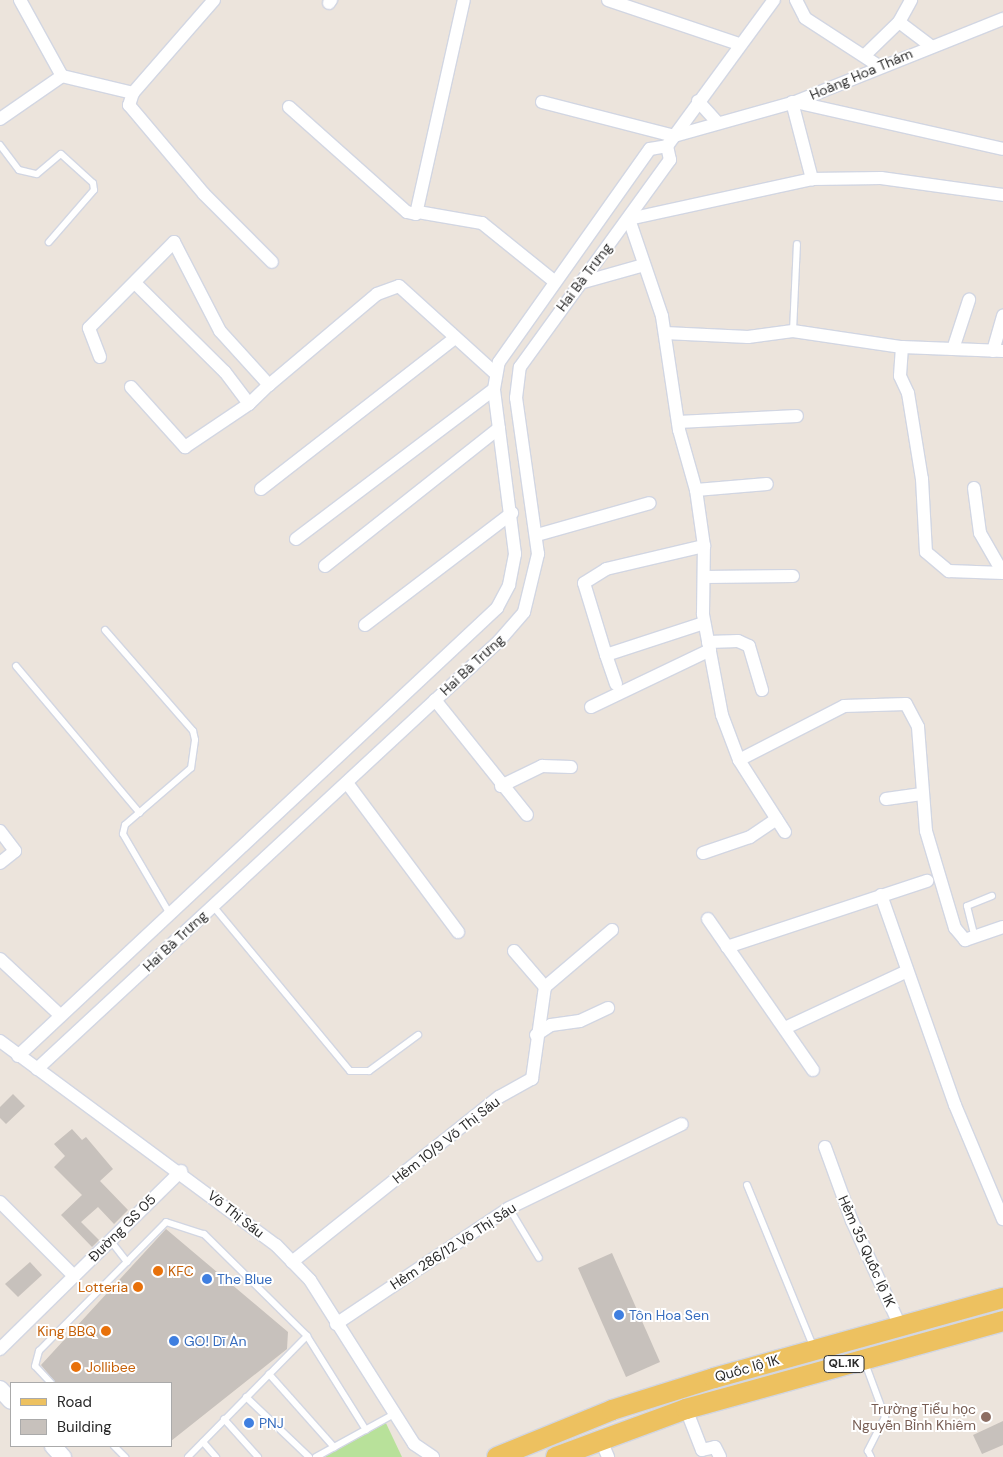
<!DOCTYPE html>
<meta charset="utf-8">
<style>
body{margin:0}
#map{position:relative;width:1003px;height:1457px;overflow:hidden;background:#ece4dc;font-family:"DM Sans",sans-serif}
div>[style]{position:absolute}
.green>*{inset:0;background:#b8e19a}
.building>*{inset:0;background:#c7c1bc}
.roads{filter:drop-shadow(1px 0 #d2d6e2) drop-shadow(-1px 0 #d2d6e2) drop-shadow(0 1px #d2d6e2) drop-shadow(0 -1px #d2d6e2)}
.service>*{height:6px;margin:-3px;padding:0 3px;transform-origin:3px;border-radius:3px;background:#fff}
.minor>*{height:12px;margin:-6px;padding:0 6px;transform-origin:6px;border-radius:6px;background:#fff}
.tertiary>*{height:16px;margin:-8px;padding:0 8px;transform-origin:8px;border-radius:8px;background:#fff}
.primary>*{height:20px;margin:-10px;padding:0 10px;transform-origin:10px;border-radius:10px;background:#edc160}
.dots>*{width:14px;height:14px;translate:-50% -50%;box-sizing:border-box;border:2px solid #fff;border-radius:50%}
span{translate:-50% -50%;white-space:nowrap;text-align:center;line-height:1.15;-webkit-text-stroke:4px #fff;paint-order:stroke}
.shield-label span{padding:1px 4px;background:#fff;border:1px solid;border-radius:4px;-webkit-text-stroke-width:0}
.shield-label{font-size:12px;color:#2a2a2a;font-weight:700}
.street-label{font-size:14px;color:#2a2a2a}
.food-label{font-size:14px;color:#c56008}
.left{translate:0 -50%;text-align:left}
.right{translate:-100% -50%;text-align:right}
.shop-label{font-size:14px;color:#366cbe}
.education-label{font-size:14px;color:#785e54}
.legend{position:absolute;left:10px;top:1382px;width:162px;height:65px;box-sizing:border-box;background:#fff;border:1px solid #aaa;margin:0;padding:6px 9px;list-style:none;font-size:15px;color:#2a2a2a}
.legend li{display:flex;align-items:center;gap:10px;height:25px}
.legend b{width:25px;border:1px solid #aaa}
</style>
<div id="map">
<div class="green">
<div style="clip-path:polygon(384px 1419px,402px 1457px,317px 1457px)"></div>
</div>
<div class="building">
<div style="clip-path:polygon(13px 1094px,25px 1106px,6px 1124px,0 1118px,0 1107px)"></div>
<div style="clip-path:polygon(72px 1129px,82px 1140px,86px 1137px,113px 1169px,100px 1181px,128px 1210px,114px 1224px,98px 1207px,81px 1222px,99px 1240px,92px 1247px,61px 1215px,82px 1195px,54px 1167px,65px 1156px,54px 1144px)"></div>
<div style="clip-path:polygon(166px 1229px,288px 1332px,287px 1349px,171px 1441px,171px 1383px,56px 1383px,41px 1365px)"></div>
<div style="clip-path:polygon(612px 1253px,660px 1362px,626px 1377px,578px 1268px)"></div>
<div style="clip-path:polygon(30px 1262px,42px 1275px,18px 1297px,5px 1284px)"></div>
<div style="clip-path:polygon(1003px 1421px,1003px 1445px,982px 1454px,973px 1435px)"></div>
</div>
<div class="roads">
<div class="service">
<div style="left:0;top:145px;width:31px;rotate:53deg"></div>
<div style="left:19px;top:170px;width:18px;rotate:13deg"></div>
<div style="left:37px;top:174px;width:31px;rotate:-40deg"></div>
<div style="left:61px;top:154px;width:43px;rotate:42.2deg"></div>
<div style="left:93px;top:183px;width:7px;rotate:82deg"></div>
<div style="left:94px;top:190px;width:69px;rotate:130.9deg"></div>
<div style="left:793px;top:331px;width:87px;rotate:-87.4deg"></div>
<div style="left:105px;top:630px;width:134px;rotate:48.9deg"></div>
<div style="left:193px;top:731px;width:9px;rotate:77deg"></div>
<div style="left:195px;top:740px;width:28px;rotate:98deg"></div>
<div style="left:191px;top:768px;width:87px;rotate:139.2deg"></div>
<div style="left:125px;top:825px;width:9px;rotate:103deg"></div>
<div style="left:123px;top:834px;width:93px;rotate:59.6deg"></div>
<div style="left:16px;top:666px;width:192px;rotate:49.9deg"></div>
<div style="left:213px;top:906px;width:214px;rotate:50.3deg"></div>
<div style="left:350px;top:1071px;width:19px"></div>
<div style="left:369px;top:1071px;width:61px;rotate:-36.3deg"></div>
<div style="left:975px;top:938px;width:33px;rotate:-104deg"></div>
<div style="left:967px;top:906px;width:27px;rotate:-22deg"></div>
<div style="left:747px;top:1185px;width:176px;rotate:67.7deg"></div>
<div style="left:509px;top:1208px;width:58px;rotate:59deg"></div>
<div style="left:110px;top:1240px;width:28px;rotate:52deg"></div>
<div style="left:865px;top:1363px;width:58px;rotate:69.7deg"></div>
<div style="left:885px;top:1417px;width:38px;rotate:117deg"></div>
<div style="left:868px;top:1451px;width:7px;rotate:63deg"></div>
<div style="left:269px;top:1374px;width:98px;rotate:48.3deg"></div>
<div style="left:51px;top:1383px;width:23px;rotate:-133deg"></div>
<div style="left:35px;top:1366px;width:16px;rotate:-75deg"></div>
<div style="left:39px;top:1351px;width:181px;rotate:-45.4deg"></div>
<div style="left:166px;top:1222px;width:40px;rotate:18deg"></div>
<div style="left:204px;top:1234px;width:145px;rotate:44.7deg"></div>
<div style="left:307px;top:1336px;width:111px;rotate:57.9deg"></div>
<div style="left:246px;top:1397px;width:87px;rotate:43.6deg"></div>
<div style="left:224px;top:1419px;width:51px;rotate:48.2deg"></div>
<div style="left:203px;top:1442px;width:20px;rotate:49deg"></div>
<div style="left:114px;top:1446px;width:16px;rotate:45deg"></div>
<div style="left:188px;top:1457px;width:170px;rotate:-45.5deg"></div>
<div style="left:316px;top:1457px;width:91px;rotate:-28.8deg"></div>
</div>
<div class="minor">
<div style="left:20px;top:0;width:87px;rotate:61.1deg"></div>
<div style="left:214px;top:0;width:123px;rotate:131.1deg"></div>
<div style="left:133px;top:93px;width:13px;rotate:108deg"></div>
<div style="left:129px;top:105px;width:116px;rotate:49.9deg"></div>
<div style="left:204px;top:194px;width:96px;rotate:45deg"></div>
<div style="left:608px;top:0;width:138px;rotate:18.6deg"></div>
<div style="left:796px;top:0;width:20px;rotate:63deg"></div>
<div style="left:805px;top:18px;width:88px;rotate:33deg"></div>
<div style="left:329px;top:3px;width:4px;rotate:-56deg"></div>
<div style="left:899px;top:22px;width:39px;rotate:37deg"></div>
<div style="left:865px;top:55px;width:47px;rotate:-44.1deg"></div>
<div style="left:899px;top:22px;width:25px;rotate:-61deg"></div>
<div style="left:698px;top:101px;width:28px;rotate:48deg"></div>
<div style="left:542px;top:102px;width:136px;rotate:14.4deg"></div>
<div style="left:674px;top:136px;width:126px;rotate:-15.7deg"></div>
<div style="left:795px;top:102px;width:224px;rotate:-21.8deg"></div>
<div style="left:792px;top:102px;width:80px;rotate:75.4deg"></div>
<div style="left:795px;top:102px;width:213px;rotate:12.7deg"></div>
<div style="left:289px;top:107px;width:158px;rotate:41.7deg"></div>
<div style="left:407px;top:212px;width:9px;rotate:13deg"></div>
<div style="left:416px;top:214px;width:219px;rotate:-77.4deg"></div>
<div style="left:0;top:119px;width:75px;rotate:-34.7deg"></div>
<div style="left:62px;top:76px;width:73px;rotate:13.5deg"></div>
<div style="left:418px;top:212px;width:65px;rotate:9.8deg"></div>
<div style="left:482px;top:223px;width:94px;rotate:38.9deg"></div>
<div style="left:580px;top:283px;width:66px;rotate:-15.7deg"></div>
<div style="left:136px;top:284px;width:125px;rotate:44.7deg"></div>
<div style="left:225px;top:372px;width:40px;rotate:53deg"></div>
<div style="left:249px;top:404px;width:28px;rotate:-44deg"></div>
<div style="left:665px;top:333px;width:83px;rotate:2.8deg"></div>
<div style="left:748px;top:337px;width:45px;rotate:-7.6deg"></div>
<div style="left:793px;top:331px;width:110px;rotate:8.4deg"></div>
<div style="left:902px;top:347px;width:101px;rotate:2.3deg"></div>
<div style="left:902px;top:347px;width:29px;rotate:94deg"></div>
<div style="left:900px;top:376px;width:19px;rotate:65deg"></div>
<div style="left:908px;top:393px;width:87px;rotate:80.8deg"></div>
<div style="left:922px;top:479px;width:73px;rotate:86.9deg"></div>
<div style="left:926px;top:552px;width:30px;rotate:40deg"></div>
<div style="left:949px;top:571px;width:54px;rotate:2.1deg"></div>
<div style="left:953px;top:349px;width:52px;rotate:-71.9deg"></div>
<div style="left:993px;top:351px;width:37px;rotate:-74deg"></div>
<div style="left:100px;top:357px;width:31px;rotate:-111deg"></div>
<div style="left:89px;top:328px;width:121px;rotate:-45.3deg"></div>
<div style="left:174px;top:242px;width:100px;rotate:62.7deg"></div>
<div style="left:220px;top:331px;width:73px;rotate:47.8deg"></div>
<div style="left:269px;top:385px;width:141px;rotate:-40.1deg"></div>
<div style="left:377px;top:294px;width:23px;rotate:-20deg"></div>
<div style="left:399px;top:286px;width:131px;rotate:42.2deg"></div>
<div style="left:131px;top:387px;width:81px;rotate:48deg"></div>
<div style="left:185px;top:447px;width:77px;rotate:-33.9deg"></div>
<div style="left:678px;top:422px;width:119px;rotate:-2.9deg"></div>
<div style="left:974px;top:488px;width:45px;rotate:82.4deg"></div>
<div style="left:980px;top:533px;width:46px;rotate:60.1deg"></div>
<div style="left:261px;top:489px;width:244px;rotate:-37.9deg"></div>
<div style="left:696px;top:490px;width:71px;rotate:-4.8deg"></div>
<div style="left:537px;top:535px;width:117px;rotate:-15.8deg"></div>
<div style="left:296px;top:539px;width:248px;rotate:-37.1deg"></div>
<div style="left:325px;top:566px;width:222px;rotate:-38.4deg"></div>
<div style="left:704px;top:577px;width:89px;rotate:-0.6deg"></div>
<div style="left:365px;top:625px;width:185px;rotate:-37.3deg"></div>
<div style="left:708px;top:642px;width:30px;rotate:-2deg"></div>
<div style="left:738px;top:641px;width:12px;rotate:24deg"></div>
<div style="left:749px;top:646px;width:46px;rotate:73.5deg"></div>
<div style="left:606px;top:655px;width:75px;rotate:-107deg"></div>
<div style="left:584px;top:583px;width:26px;rotate:-32deg"></div>
<div style="left:606px;top:569px;width:101px;rotate:-13.2deg"></div>
<div style="left:616px;top:684px;width:31px;rotate:-109deg"></div>
<div style="left:606px;top:655px;width:103px;rotate:-18.1deg"></div>
<div style="left:435px;top:700px;width:147px;rotate:51.3deg"></div>
<div style="left:591px;top:707px;width:132px;rotate:-25.6deg"></div>
<div style="left:739px;top:760px;width:118px;rotate:-27.2deg"></div>
<div style="left:844px;top:706px;width:62px;rotate:-1.8deg"></div>
<div style="left:906px;top:704px;width:26px;rotate:62deg"></div>
<div style="left:918px;top:727px;width:104px;rotate:85.6deg"></div>
<div style="left:926px;top:831px;width:101px;rotate:73.4deg"></div>
<div style="left:955px;top:928px;width:16px;rotate:50deg"></div>
<div style="left:965px;top:940px;width:40px;rotate:-18.9deg"></div>
<div style="left:347px;top:783px;width:186px;rotate:53.3deg"></div>
<div style="left:501px;top:786px;width:46px;rotate:-26deg"></div>
<div style="left:542px;top:766px;width:29px;rotate:2deg"></div>
<div style="left:886px;top:799px;width:34px;rotate:-8deg"></div>
<div style="left:0;top:831px;width:25px;rotate:53deg"></div>
<div style="left:15px;top:851px;width:19px;rotate:141deg"></div>
<div style="left:785px;top:832px;width:85px;rotate:-122.6deg"></div>
<div style="left:739px;top:760px;width:48px;rotate:-110.7deg"></div>
<div style="left:722px;top:715px;width:103px;rotate:-100.7deg"></div>
<div style="left:703px;top:614px;width:68px;rotate:-89.2deg"></div>
<div style="left:704px;top:546px;width:57px;rotate:-98.1deg"></div>
<div style="left:696px;top:490px;width:62px;rotate:-105.8deg"></div>
<div style="left:679px;top:430px;width:115px;rotate:-98.5deg"></div>
<div style="left:662px;top:316px;width:102px;rotate:-108.8deg"></div>
<div style="left:629px;top:219px;width:187px;rotate:-12.3deg"></div>
<div style="left:812px;top:179px;width:69px;rotate:-0.8deg"></div>
<div style="left:881px;top:178px;width:123px;rotate:7.9deg"></div>
<div style="left:703px;top:853px;width:50px;rotate:-18.8deg"></div>
<div style="left:750px;top:837px;width:32px;rotate:-34deg"></div>
<div style="left:881px;top:895px;width:223px;rotate:70.6deg"></div>
<div style="left:955px;top:1105px;width:124px;rotate:67.2deg"></div>
<div style="left:708px;top:919px;width:184px;rotate:55.2deg"></div>
<div style="left:727px;top:947px;width:211px;rotate:-18.3deg"></div>
<div style="left:514px;top:951px;width:48px;rotate:49.3deg"></div>
<div style="left:0;top:959px;width:83px;rotate:43.1deg"></div>
<div style="left:785px;top:1028px;width:135px;rotate:-25deg"></div>
<div style="left:536px;top:1035px;width:18px;rotate:-34deg"></div>
<div style="left:551px;top:1025px;width:29px;rotate:-8deg"></div>
<div style="left:580px;top:1021px;width:31px;rotate:-25deg"></div>
<div style="left:0;top:1041px;width:343px;rotate:36.5deg"></div>
<div style="left:276px;top:1245px;width:49px;rotate:45.8deg"></div>
<div style="left:310px;top:1280px;width:194px;rotate:57.6deg"></div>
<div style="left:414px;top:1444px;width:23px;rotate:34deg"></div>
<div style="left:18px;top:1056px;width:656px;rotate:-43.08deg"></div>
<div style="left:497px;top:608px;width:26px;rotate:-62deg"></div>
<div style="left:509px;top:585px;width:32px;rotate:-79deg"></div>
<div style="left:515px;top:554px;width:166px;rotate:-97.3deg"></div>
<div style="left:494px;top:389px;width:27px;rotate:-80deg"></div>
<div style="left:499px;top:362px;width:261px;rotate:-54.7deg"></div>
<div style="left:650px;top:149px;width:17px;rotate:-10deg"></div>
<div style="left:37px;top:1069px;width:630px;rotate:-42.81deg"></div>
<div style="left:499px;top:641px;width:38px;rotate:-49deg"></div>
<div style="left:524px;top:612px;width:60px;rotate:-76.4deg"></div>
<div style="left:538px;top:554px;width:158px;rotate:-98deg"></div>
<div style="left:516px;top:398px;width:31px;rotate:-83deg"></div>
<div style="left:520px;top:367px;width:256px;rotate:-54.1deg"></div>
<div style="left:670px;top:160px;width:14px;rotate:-102deg"></div>
<div style="left:667px;top:146px;width:181px;rotate:-53.8deg"></div>
<div style="left:825px;top:1147px;width:79px;rotate:70deg"></div>
<div style="left:852px;top:1221px;width:115px;rotate:65.4deg"></div>
<div style="left:0;top:1202px;width:105px;rotate:45deg"></div>
<div style="left:292px;top:1262px;width:265px;rotate:-38.6deg"></div>
<div style="left:499px;top:1097px;width:38px;rotate:-29deg"></div>
<div style="left:532px;top:1079px;width:93px;rotate:-82deg"></div>
<div style="left:545px;top:987px;width:88px;rotate:-40.4deg"></div>
<div style="left:336px;top:1324px;width:208px;rotate:-33.8deg"></div>
<div style="left:509px;top:1208px;width:192px;rotate:-25.9deg"></div>
<div style="left:0;top:1349px;width:254px;rotate:-44.5deg"></div>
<div style="left:686px;top:1409px;width:44px;rotate:68.7deg"></div>
<div style="left:702px;top:1450px;width:13px;rotate:-13deg"></div>
<div style="left:715px;top:1447px;width:11px;rotate:63deg"></div>
<div style="left:600px;top:1438px;width:21px;rotate:67deg"></div>
</div>
<div class="tertiary">
<div style="left:0;top:1389px;width:16px;rotate:47deg"></div>
<div style="left:53px;top:1446px;width:15px;rotate:48deg"></div>
</div>
<div class="primary">
<div style="left:497px;top:1457px;width:124px;rotate:-22.2deg"></div>
<div style="left:612px;top:1410px;width:107px;rotate:-17.4deg"></div>
<div style="left:714px;top:1378px;width:300px;rotate:-15.5deg"></div>
<div style="left:556px;top:1457px;width:139px;rotate:-20.3deg"></div>
<div style="left:686px;top:1409px;width:329px;rotate:-15.5deg"></div>
</div>
</div>
<div class="dots">
<div style="left:158px;top:1271px;background:#e8710a"></div>
<div style="left:207px;top:1279px;background:#3f7fe0"></div>
<div style="left:138px;top:1287px;background:#e8710a"></div>
<div style="left:619px;top:1315px;background:#3f7fe0"></div>
<div style="left:106px;top:1331px;background:#e8710a"></div>
<div style="left:174px;top:1341px;background:#3f7fe0"></div>
<div style="left:76px;top:1367px;background:#e8710a"></div>
<div style="left:986px;top:1417px;background:#8d6e63"></div>
<div style="left:249px;top:1423px;background:#3f7fe0"></div>
</div>
<div class="shield-label">
<span style="left:844px;top:1364px">QL.1K</span>
</div>
<div class="street-label">
<span style="left:861px;top:74px;rotate:-23deg">Hoàng Hoa Thám</span>
<span style="left:584px;top:277px;rotate:-53deg">Hai Bà Trưng</span>
<span style="left:472px;top:665px;rotate:-43deg">Hai Bà Trưng</span>
<span style="left:175px;top:941px;rotate:-43deg">Hai Bà Trưng</span>
<span style="left:446px;top:1140px;rotate:-38deg">Hẻm 10/9 Võ Thị Sáu</span>
<span style="left:236px;top:1214px;rotate:38deg">Võ Thị Sáu</span>
<span style="left:122px;top:1228px;rotate:-45deg">Đường GS 05</span>
<span style="left:453px;top:1246px;rotate:-33deg">Hẻm 286/12 Võ Thị Sáu</span>
<span style="left:867px;top:1251px;rotate:66deg">Hẻm 35 Quốc lộ 1K</span>
<span style="left:747px;top:1368px;rotate:-16deg">Quốc lộ 1K</span>
</div>
<div class="food-label">
<span class="left" style="left:168px;top:1271px">KFC</span>
<span class="right" style="left:128px;top:1287px">Lotteria</span>
<span class="right" style="left:96px;top:1331px">King BBQ</span>
<span class="left" style="left:86px;top:1367px">Jollibee</span>
</div>
<div class="shop-label">
<span class="left" style="left:217px;top:1279px">The Blue</span>
<span class="left" style="left:629px;top:1315px">Tôn Hoa Sen</span>
<span class="left" style="left:184px;top:1341px">GO! Dĩ An</span>
<span class="left" style="left:259px;top:1423px">PNJ</span>
</div>
<div class="education-label">
<span class="right" style="left:976px;top:1417px">Trường Tiểu học<br>Nguyễn Bỉnh Khiêm</span>
</div>
<ul class="legend">
<li><b style="height:6px;background:#edc160"></b>Road</li>
<li><b style="height:14px;background:#c7c1bc"></b>Building</li>
</ul>
</div>
